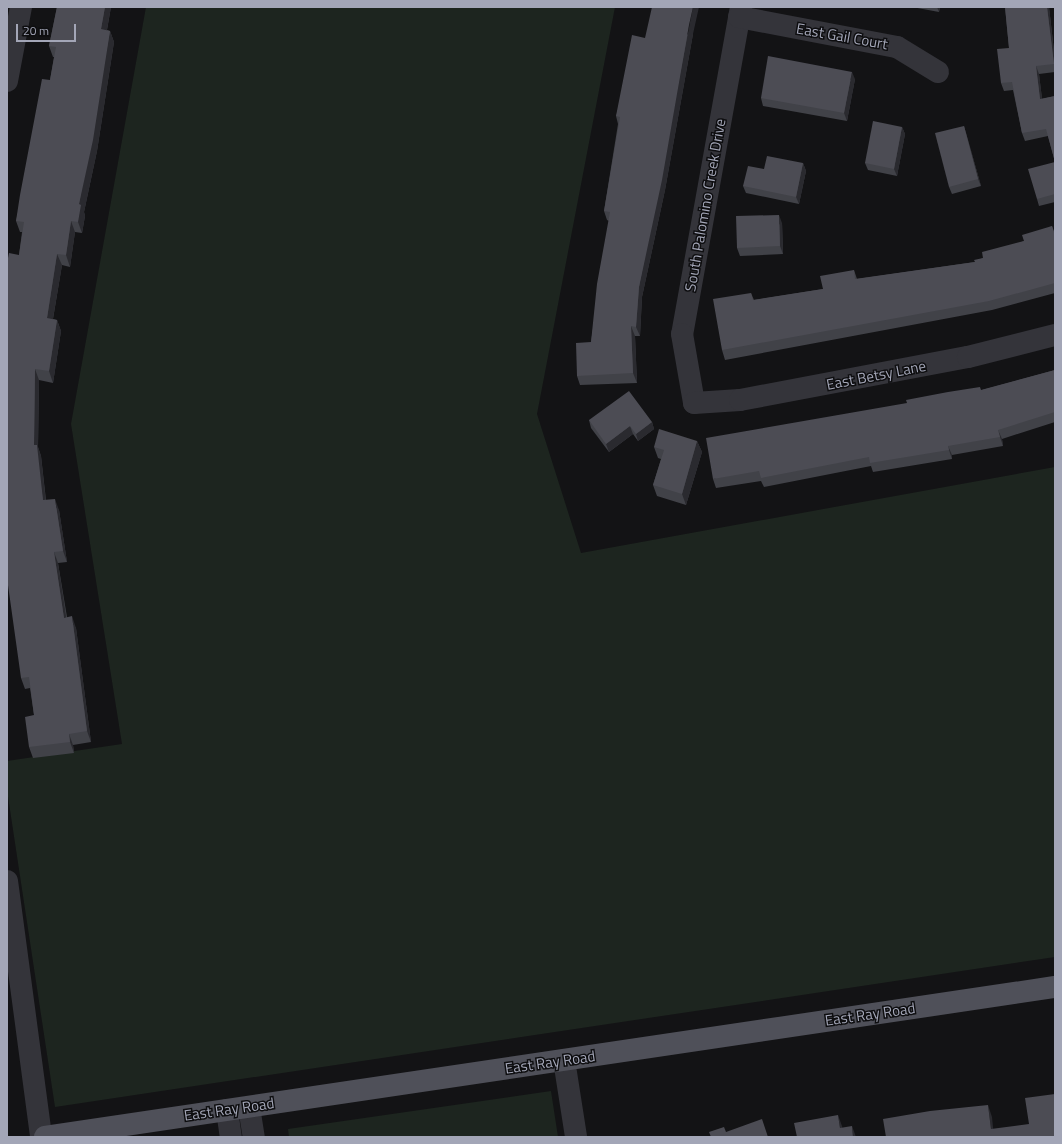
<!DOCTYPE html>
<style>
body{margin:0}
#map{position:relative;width:1062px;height:1144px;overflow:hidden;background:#131315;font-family:"Titillium Web",sans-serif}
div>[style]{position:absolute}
.green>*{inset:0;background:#1d251f}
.minor>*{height:22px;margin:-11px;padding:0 11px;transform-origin:11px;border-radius:11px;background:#34343a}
.primary>*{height:22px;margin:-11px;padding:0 11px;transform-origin:11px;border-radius:11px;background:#4f5059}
.wall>*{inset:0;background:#414248}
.shaded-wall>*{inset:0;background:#2a2a2f}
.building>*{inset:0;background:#4c4c54}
span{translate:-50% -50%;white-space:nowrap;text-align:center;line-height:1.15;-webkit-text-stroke:3px #0e0e10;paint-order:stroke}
.street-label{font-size:15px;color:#a3a6b7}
.frame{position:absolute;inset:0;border:8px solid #a3a6b7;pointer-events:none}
.scale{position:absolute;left:16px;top:24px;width:60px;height:18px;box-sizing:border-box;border:2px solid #a3a6b7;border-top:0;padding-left:5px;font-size:12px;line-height:14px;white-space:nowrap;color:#a3a6b7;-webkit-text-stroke:3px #0e0e10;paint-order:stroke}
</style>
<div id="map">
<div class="green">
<div style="clip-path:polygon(146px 7px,615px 7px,537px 414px,581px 553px,1055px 467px,1055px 957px,55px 1107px,7px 790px,7px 761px,122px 744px,71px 424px)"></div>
<div style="clip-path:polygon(551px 1091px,558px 1137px,289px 1137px,288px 1129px)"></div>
</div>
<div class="minor">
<div style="left:741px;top:7px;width:332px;rotate:100.2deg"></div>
<div style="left:682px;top:334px;width:70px;rotate:80.1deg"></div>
<div style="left:694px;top:403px;width:46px;rotate:-3.7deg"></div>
<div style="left:740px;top:400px;width:232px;rotate:-10.7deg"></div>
<div style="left:968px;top:357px;width:90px;rotate:-14.2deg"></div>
<div style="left:739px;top:17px;width:161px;rotate:10.8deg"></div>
<div style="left:897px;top:47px;width:48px;rotate:31.4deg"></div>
<div style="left:7px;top:81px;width:75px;rotate:-79.3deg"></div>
<div style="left:7px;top:881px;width:258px;rotate:82.4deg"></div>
<div style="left:564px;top:1060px;width:78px;rotate:81.1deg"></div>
<div style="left:249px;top:1107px;width:30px;rotate:81deg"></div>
<div style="left:227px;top:1110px;width:27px;rotate:82deg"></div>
</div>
<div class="primary">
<div style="left:45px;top:1137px;width:1021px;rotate:-8.45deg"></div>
</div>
<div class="wall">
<div style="clip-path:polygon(57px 7px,111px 7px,107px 30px,110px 31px,114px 42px,97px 151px,84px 212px,85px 216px,82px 233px,75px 232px,70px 267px,62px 265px,53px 319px,57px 320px,61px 331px,53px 383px,39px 380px,38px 447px,41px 456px,46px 500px,59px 510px,67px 562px,58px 563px,67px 617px,76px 628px,91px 742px,73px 745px,74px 753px,33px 758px,29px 747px,34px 715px,30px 688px,25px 689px,21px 678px,19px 255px,22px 232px,20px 232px,16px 221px,50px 80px,54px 57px,53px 57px,49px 46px)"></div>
<div style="clip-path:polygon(912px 7px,940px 7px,939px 12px)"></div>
<div style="clip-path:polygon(1005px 7px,1049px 7px,1055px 60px,1055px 72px,1039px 74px,1042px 99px,1055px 96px,1055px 202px,1039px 206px,1037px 199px,1055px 162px,1048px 136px,1025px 141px,1022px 133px,1013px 90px,1004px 91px,1001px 83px,1009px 48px)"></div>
<div style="clip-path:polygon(693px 34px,665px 190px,642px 297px,640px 336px,635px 336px,637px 383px,580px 385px,577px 376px,591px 342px,609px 221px,607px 220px,604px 211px,618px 124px,616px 116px,645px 38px)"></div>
<div style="clip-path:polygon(855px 79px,847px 121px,763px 106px,761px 98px)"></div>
<div style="clip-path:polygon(964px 126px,966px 133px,981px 186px,952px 194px,949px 187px)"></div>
<div style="clip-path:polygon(902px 127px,905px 134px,897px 176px,868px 170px,865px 163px)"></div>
<div style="clip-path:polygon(803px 163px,806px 171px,799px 204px,746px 193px,743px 186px)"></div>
<div style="clip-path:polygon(782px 223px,783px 254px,740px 256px,737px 248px)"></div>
<div style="clip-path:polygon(1052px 226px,1055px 234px,1055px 293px,992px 310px,725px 360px,722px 350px,751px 293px,754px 300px,823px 289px,854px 270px,857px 279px,975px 262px,983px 258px,1024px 241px)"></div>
<div style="clip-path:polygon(1055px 370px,1055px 422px,1002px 439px,1003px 446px,952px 455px,952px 459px,873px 472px,871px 466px,764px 487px,761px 481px,716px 488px,713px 479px,982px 390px)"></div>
<div style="clip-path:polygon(589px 420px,652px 422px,654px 429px,638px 441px,633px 434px,609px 452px,591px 428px)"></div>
<div style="clip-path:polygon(697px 441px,702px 452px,686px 505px,657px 496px,653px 485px,661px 459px,658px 458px,654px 447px)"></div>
</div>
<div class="shaded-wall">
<div style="clip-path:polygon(105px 7px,111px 7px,105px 40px,101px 29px)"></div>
<div style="clip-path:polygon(693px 7px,699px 7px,693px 34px,665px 190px,642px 297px,640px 336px,636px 327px,639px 287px)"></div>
<div style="clip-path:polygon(937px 7px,940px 7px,939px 12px)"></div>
<div style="clip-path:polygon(1047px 7px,1049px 7px,1055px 60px,1055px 68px,1054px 64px)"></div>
<div style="clip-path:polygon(110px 31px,114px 42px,97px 151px,84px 212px,85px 216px,82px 233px,78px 222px,79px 204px)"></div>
<div style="clip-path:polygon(1036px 66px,1039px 74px,1043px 107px,1040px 99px)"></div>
<div style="clip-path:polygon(852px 72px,855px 79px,847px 121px,844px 113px)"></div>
<div style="clip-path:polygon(964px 126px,966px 133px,981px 186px,978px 179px)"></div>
<div style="clip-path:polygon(902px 127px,905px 134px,897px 176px,894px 169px)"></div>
<div style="clip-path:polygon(803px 163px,806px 171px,799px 204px,796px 197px)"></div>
<div style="clip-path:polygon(779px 215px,782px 223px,783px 254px,780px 246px)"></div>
<div style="clip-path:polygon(71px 221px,75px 232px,70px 267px,66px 255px)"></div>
<div style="clip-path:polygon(57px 254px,62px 265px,51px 330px,47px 318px)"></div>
<div style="clip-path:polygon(57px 320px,61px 331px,53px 383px,49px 371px)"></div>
<div style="clip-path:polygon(631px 326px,635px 336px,637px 383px,633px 373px)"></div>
<div style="clip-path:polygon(35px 369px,39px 380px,38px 447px,41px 456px,47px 512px,43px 500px,34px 445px)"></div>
<div style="clip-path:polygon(652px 422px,654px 429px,638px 441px,636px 434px)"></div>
<div style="clip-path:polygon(630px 426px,633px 434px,609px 452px,606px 444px)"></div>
<div style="clip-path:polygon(998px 430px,1002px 439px,1003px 446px,1000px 437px)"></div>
<div style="clip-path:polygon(697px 441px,702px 452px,686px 505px,682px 494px)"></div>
<div style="clip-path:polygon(948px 446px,952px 455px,952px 459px,949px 450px)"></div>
<div style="clip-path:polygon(55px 499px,59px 510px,67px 562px,63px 551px)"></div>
<div style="clip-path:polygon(54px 552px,58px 563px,68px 629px,64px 618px)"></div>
<div style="clip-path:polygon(72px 616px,76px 628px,91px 742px,87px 731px)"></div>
<div style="clip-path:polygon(69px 734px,73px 745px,74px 753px,70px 742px)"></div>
<div style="clip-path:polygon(988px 1105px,992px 1117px,994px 1137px,991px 1129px)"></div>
<div style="clip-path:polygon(838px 1115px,842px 1126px,844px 1137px,840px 1128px)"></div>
<div style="clip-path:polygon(852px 1126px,856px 1137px,853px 1137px)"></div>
</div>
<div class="building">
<div style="clip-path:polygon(57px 7px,105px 7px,101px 29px,110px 31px,93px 140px,79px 204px,81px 205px,78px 222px,71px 221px,66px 255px,57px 254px,47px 318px,57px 320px,49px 371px,35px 369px,34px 445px,37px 445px,43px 500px,55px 499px,63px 551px,54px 552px,64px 618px,72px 616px,87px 731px,69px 734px,70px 742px,29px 747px,25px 717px,34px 715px,29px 677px,21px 678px,7px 578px,7px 263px,9px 253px,19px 255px,24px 222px,16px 221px,20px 195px,42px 79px,50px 80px,56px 47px,49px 46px)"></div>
<div style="clip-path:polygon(652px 7px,693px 7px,689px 25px,662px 180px,639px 287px,636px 327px,631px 326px,633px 373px,577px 376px,576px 343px,591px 342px,597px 284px,610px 212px,604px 211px,620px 117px,616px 116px,632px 35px,645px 38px)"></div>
<div style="clip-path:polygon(1005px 7px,1047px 7px,1054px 64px,1036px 66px,1040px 99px,1055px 96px,1055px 194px,1037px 199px,1028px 169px,1055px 162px,1046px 129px,1022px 133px,1012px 82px,1001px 83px,997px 49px,1009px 48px)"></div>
<div style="clip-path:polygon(768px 56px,852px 72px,844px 113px,761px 98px)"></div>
<div style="clip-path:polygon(873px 121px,902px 127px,894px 169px,865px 163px)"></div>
<div style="clip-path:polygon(964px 126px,978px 179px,949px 187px,935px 133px)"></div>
<div style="clip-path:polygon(767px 156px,803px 163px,796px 197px,743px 186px,748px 166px,764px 169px)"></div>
<div style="clip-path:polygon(779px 215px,780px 246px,737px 248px,736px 216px)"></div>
<div style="clip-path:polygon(1052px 226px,1055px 236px,1055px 283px,989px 301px,722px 350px,713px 299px,751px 293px,753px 300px,823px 289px,820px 276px,854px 270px,855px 279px,975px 262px,974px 260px,983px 258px,982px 252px,1024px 241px,1022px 235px)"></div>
<div style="clip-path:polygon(1055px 370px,1055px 412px,998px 430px,1000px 437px,948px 446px,949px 450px,870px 463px,869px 457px,761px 478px,759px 471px,713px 479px,706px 438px,907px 403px,906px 400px,948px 392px,980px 387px,981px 390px)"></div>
<div style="clip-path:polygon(629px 391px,652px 422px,636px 434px,630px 426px,606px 444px,589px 420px)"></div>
<div style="clip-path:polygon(659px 429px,697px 441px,682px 494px,653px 485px,664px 450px,654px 447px)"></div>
<div style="clip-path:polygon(1055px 1094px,1055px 1137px,886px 1137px,883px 1119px,930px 1111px,988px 1105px,991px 1129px,1029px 1124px,1025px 1098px)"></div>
<div style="clip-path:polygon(838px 1115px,840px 1128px,852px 1126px,853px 1137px,797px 1137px,794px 1123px)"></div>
<div style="clip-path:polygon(762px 1119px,768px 1137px,711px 1137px,709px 1132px,724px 1127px,726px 1132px)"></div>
</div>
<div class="street-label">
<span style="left:842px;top:36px;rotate:10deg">East Gail Court</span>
<span style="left:705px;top:205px;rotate:-80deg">South Palomino Creek Drive</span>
<span style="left:876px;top:375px;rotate:-11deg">East Betsy Lane</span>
<span style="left:870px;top:1014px;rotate:-8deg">East Ray Road</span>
<span style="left:550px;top:1062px;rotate:-8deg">East Ray Road</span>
<span style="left:229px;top:1109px;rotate:-8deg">East Ray Road</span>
</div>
<div class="frame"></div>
<div class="scale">20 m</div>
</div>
